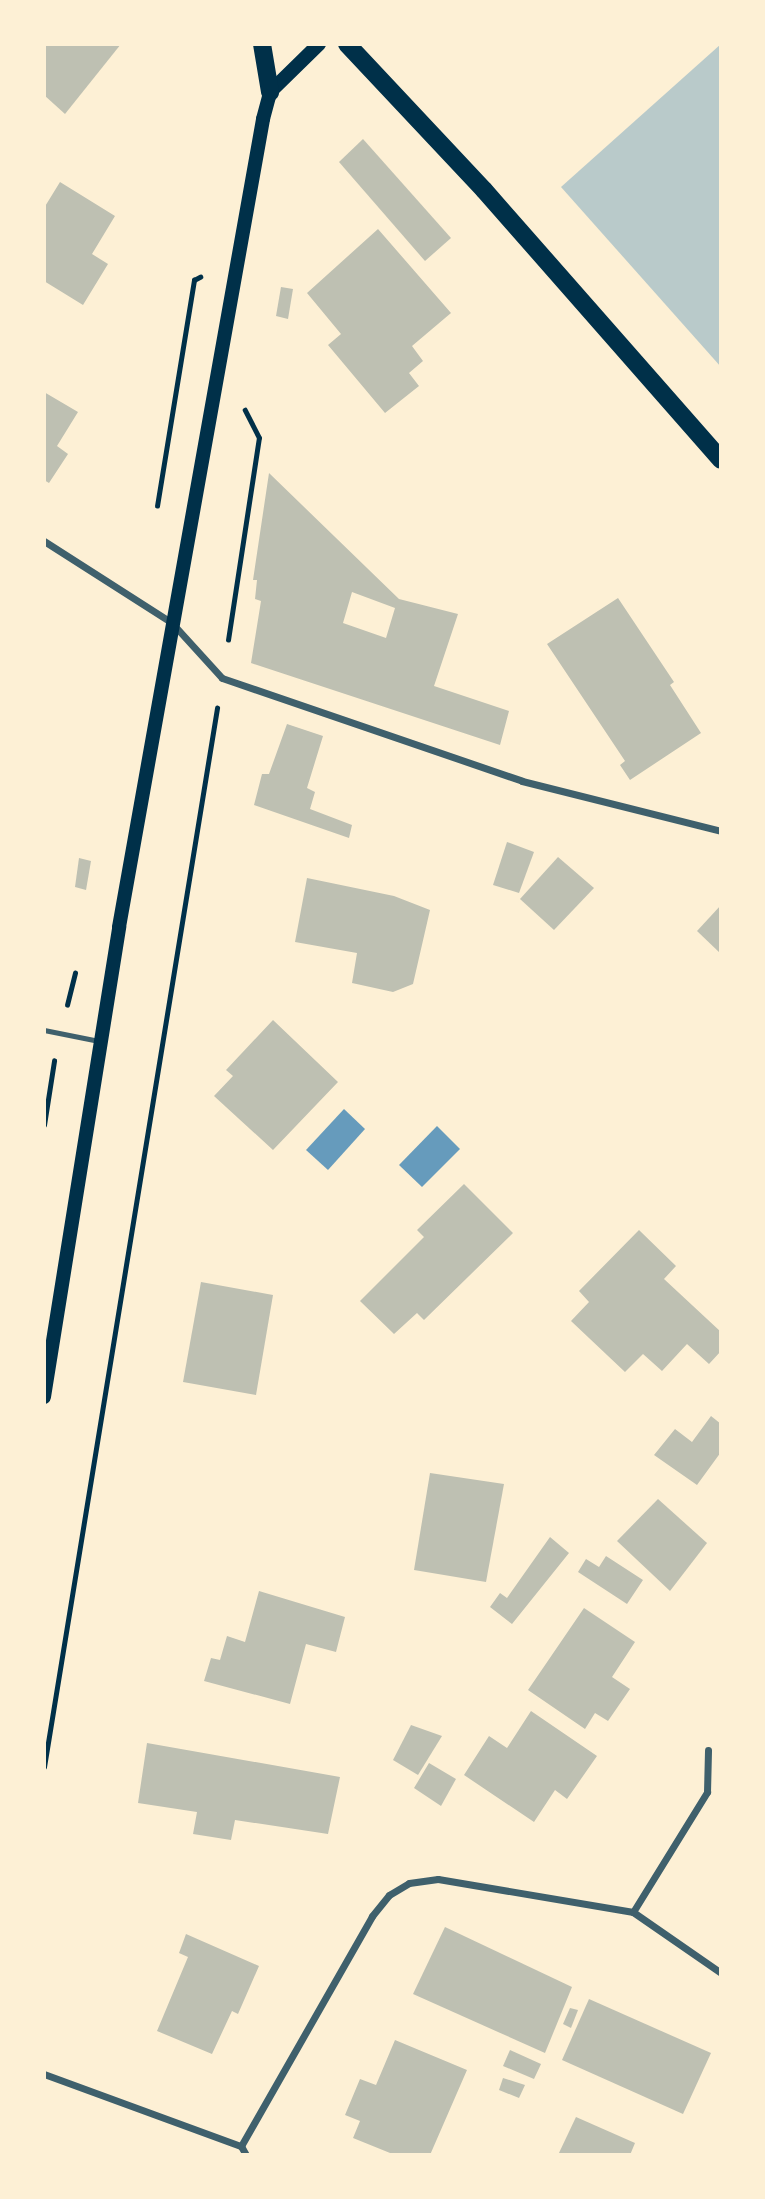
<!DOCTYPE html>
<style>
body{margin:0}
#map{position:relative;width:765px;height:2199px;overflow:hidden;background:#fdf0d5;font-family:Raleway,sans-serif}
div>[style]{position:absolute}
.green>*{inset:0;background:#b9caca}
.water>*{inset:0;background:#669bbc}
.building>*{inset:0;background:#bec0b2}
.path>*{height:4.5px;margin:-2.25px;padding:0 2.25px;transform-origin:2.25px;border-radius:2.25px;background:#003049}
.service>*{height:5px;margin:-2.5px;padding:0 2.5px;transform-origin:2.5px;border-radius:2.5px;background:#3f606c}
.minor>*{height:7px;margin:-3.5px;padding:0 3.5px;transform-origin:3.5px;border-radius:3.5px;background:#3f606c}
.secondary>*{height:14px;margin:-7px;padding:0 7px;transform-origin:7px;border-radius:7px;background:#003049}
.primary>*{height:18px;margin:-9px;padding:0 9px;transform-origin:9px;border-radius:9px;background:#003049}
span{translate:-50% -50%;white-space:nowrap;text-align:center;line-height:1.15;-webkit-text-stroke:5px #fdf0d5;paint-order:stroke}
.frame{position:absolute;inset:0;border:46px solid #fdf0d5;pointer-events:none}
</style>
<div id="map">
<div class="green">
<div style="clip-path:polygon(721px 44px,721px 367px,561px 187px)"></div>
</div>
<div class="water">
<div style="clip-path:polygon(344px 1109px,365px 1129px,328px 1170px,306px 1150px)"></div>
<div style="clip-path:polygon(437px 1126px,460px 1149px,422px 1187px,399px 1165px)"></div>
</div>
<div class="building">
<div style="clip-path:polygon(44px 44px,121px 44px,65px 114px,44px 95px)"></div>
<div style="clip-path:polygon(363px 139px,451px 238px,425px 261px,339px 162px)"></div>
<div style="clip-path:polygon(60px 182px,115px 216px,92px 254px,108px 264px,83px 305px,44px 281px,44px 208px)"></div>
<div style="clip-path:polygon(378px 229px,451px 313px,412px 346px,423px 361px,409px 373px,419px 386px,385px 413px,328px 345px,341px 334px,307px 293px)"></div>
<div style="clip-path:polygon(281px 287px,293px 289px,288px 319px,276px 316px)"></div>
<div style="clip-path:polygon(44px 392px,78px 412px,57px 446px,68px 454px,49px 483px,44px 480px)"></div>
<div style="clip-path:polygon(evenodd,269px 473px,399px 599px,458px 614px,434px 686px,509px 711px,500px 745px,251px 663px,261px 601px,255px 599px,257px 580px,253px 580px,269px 473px,352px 592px,395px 608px,386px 638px,343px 623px,352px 592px)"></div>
<div style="clip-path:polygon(618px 598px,674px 682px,670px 685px,701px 733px,630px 780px,620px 765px,625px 761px,547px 644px)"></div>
<div style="clip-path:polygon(287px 724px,323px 736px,307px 788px,315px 792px,310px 809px,352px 825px,349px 838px,254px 805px,262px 774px,269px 774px)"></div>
<div style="clip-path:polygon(507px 842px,534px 852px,519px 893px,493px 885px)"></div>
<div style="clip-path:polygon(558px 857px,594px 888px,554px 930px,520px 899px)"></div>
<div style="clip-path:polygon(79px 858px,91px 861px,86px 890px,75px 887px)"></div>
<div style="clip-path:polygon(307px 878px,394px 896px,430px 910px,413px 984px,393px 992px,352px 983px,357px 953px,295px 942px)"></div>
<div style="clip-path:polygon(721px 905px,721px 954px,697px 931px)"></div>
<div style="clip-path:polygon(273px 1020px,338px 1082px,273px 1150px,214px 1096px,233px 1076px,226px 1070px)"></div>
<div style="clip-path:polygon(464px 1184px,513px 1233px,424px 1320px,417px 1313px,394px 1334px,360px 1301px,424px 1237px,417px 1230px)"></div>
<div style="clip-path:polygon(639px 1230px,676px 1266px,664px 1279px,721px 1332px,721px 1351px,709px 1364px,687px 1344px,662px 1371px,643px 1354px,625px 1372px,571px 1321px,589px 1302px,579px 1291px)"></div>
<div style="clip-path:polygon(201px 1282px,273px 1295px,256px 1395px,183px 1382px)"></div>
<div style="clip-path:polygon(711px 1416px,721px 1424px,721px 1452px,697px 1485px,654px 1455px,675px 1429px,692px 1442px)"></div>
<div style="clip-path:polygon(430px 1473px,504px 1484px,486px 1582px,414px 1570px)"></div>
<div style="clip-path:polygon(658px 1499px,707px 1543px,670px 1591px,617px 1541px)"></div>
<div style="clip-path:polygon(550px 1537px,569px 1553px,512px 1624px,490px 1607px,500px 1593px,507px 1598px)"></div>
<div style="clip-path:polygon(606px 1556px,643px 1580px,627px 1604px,578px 1572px,586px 1559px,599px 1567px)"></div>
<div style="clip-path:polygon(259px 1591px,345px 1617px,336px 1652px,306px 1644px,290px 1704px,204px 1681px,211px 1658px,220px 1660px,227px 1636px,245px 1642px)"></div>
<div style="clip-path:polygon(584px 1608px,635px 1642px,612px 1677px,630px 1689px,608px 1721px,595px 1713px,585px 1729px,528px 1690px)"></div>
<div style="clip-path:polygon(531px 1711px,597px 1756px,567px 1799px,555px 1790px,534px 1822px,464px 1775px,489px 1736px,507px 1748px)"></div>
<div style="clip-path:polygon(411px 1725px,442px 1736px,418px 1775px,393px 1760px)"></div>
<div style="clip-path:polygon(147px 1743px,340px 1777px,328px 1834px,235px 1820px,231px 1840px,193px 1834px,197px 1812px,138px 1803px)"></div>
<div style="clip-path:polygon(429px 1763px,456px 1779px,441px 1806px,414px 1788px)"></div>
<div style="clip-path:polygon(445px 1927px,572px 1987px,545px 2053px,413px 1994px)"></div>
<div style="clip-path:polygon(186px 1934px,259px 1966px,238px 2014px,232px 2011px,212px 2054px,157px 2031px,188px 1957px,179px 1953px)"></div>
<div style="clip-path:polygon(589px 1999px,711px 2053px,683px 2114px,562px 2060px)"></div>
<div style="clip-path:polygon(570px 2008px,578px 2010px,571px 2028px,563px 2024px)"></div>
<div style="clip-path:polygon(395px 2040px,467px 2070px,430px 2155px,395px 2155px,353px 2138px,360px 2121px,345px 2115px,360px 2079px,376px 2085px)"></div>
<div style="clip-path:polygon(510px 2050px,541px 2064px,534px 2079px,503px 2066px)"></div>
<div style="clip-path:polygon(503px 2078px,525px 2085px,519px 2098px,499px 2090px)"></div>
<div style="clip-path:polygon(576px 2117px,635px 2143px,630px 2155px,558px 2155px)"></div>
</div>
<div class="path">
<div style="left:157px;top:506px;width:229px;rotate:-80.7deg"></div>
<div style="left:194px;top:280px;width:7px;rotate:-27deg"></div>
<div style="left:228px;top:640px;width:204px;rotate:-81.3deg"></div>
<div style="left:259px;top:438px;width:31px;rotate:-117deg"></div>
<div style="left:67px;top:1005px;width:33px;rotate:-76deg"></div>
<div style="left:44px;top:1125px;width:65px;rotate:-81.1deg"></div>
<div style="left:44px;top:1767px;width:1073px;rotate:-80.72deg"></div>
</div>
<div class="service">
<div style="left:44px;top:1030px;width:56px;rotate:11.3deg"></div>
</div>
<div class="minor">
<div style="left:44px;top:541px;width:152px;rotate:32.6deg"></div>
<div style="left:172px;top:623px;width:74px;rotate:47.7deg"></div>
<div style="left:222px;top:678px;width:317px;rotate:18.9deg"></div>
<div style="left:522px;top:781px;width:205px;rotate:14.1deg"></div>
<div style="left:633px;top:1912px;width:141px;rotate:-58.3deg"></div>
<div style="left:707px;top:1792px;width:42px;rotate:-88.6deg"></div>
<div style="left:44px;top:2074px;width:210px;rotate:20.1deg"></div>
<div style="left:241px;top:2146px;width:10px;rotate:61deg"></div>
<div style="left:241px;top:2146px;width:265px;rotate:-60.3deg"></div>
<div style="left:372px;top:1916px;width:27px;rotate:-51deg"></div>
<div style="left:389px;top:1895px;width:23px;rotate:-31deg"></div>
<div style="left:409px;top:1883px;width:29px;rotate:-8deg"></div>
<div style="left:438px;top:1879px;width:198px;rotate:9.6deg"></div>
<div style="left:633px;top:1912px;width:107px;rotate:34.7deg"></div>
</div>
<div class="secondary">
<div style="left:44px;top:1397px;width:476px;rotate:-80.9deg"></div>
<div style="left:119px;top:927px;width:821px;rotate:-79.89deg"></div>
<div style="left:263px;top:119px;width:28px;rotate:-75deg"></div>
<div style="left:270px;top:92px;width:69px;rotate:-44.4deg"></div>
</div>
<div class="primary">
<div style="left:262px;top:44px;width:49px;rotate:80.5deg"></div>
<div style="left:347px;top:44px;width:200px;rotate:46.8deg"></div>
<div style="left:484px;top:190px;width:359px;rotate:48.7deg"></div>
</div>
<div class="frame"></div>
</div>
